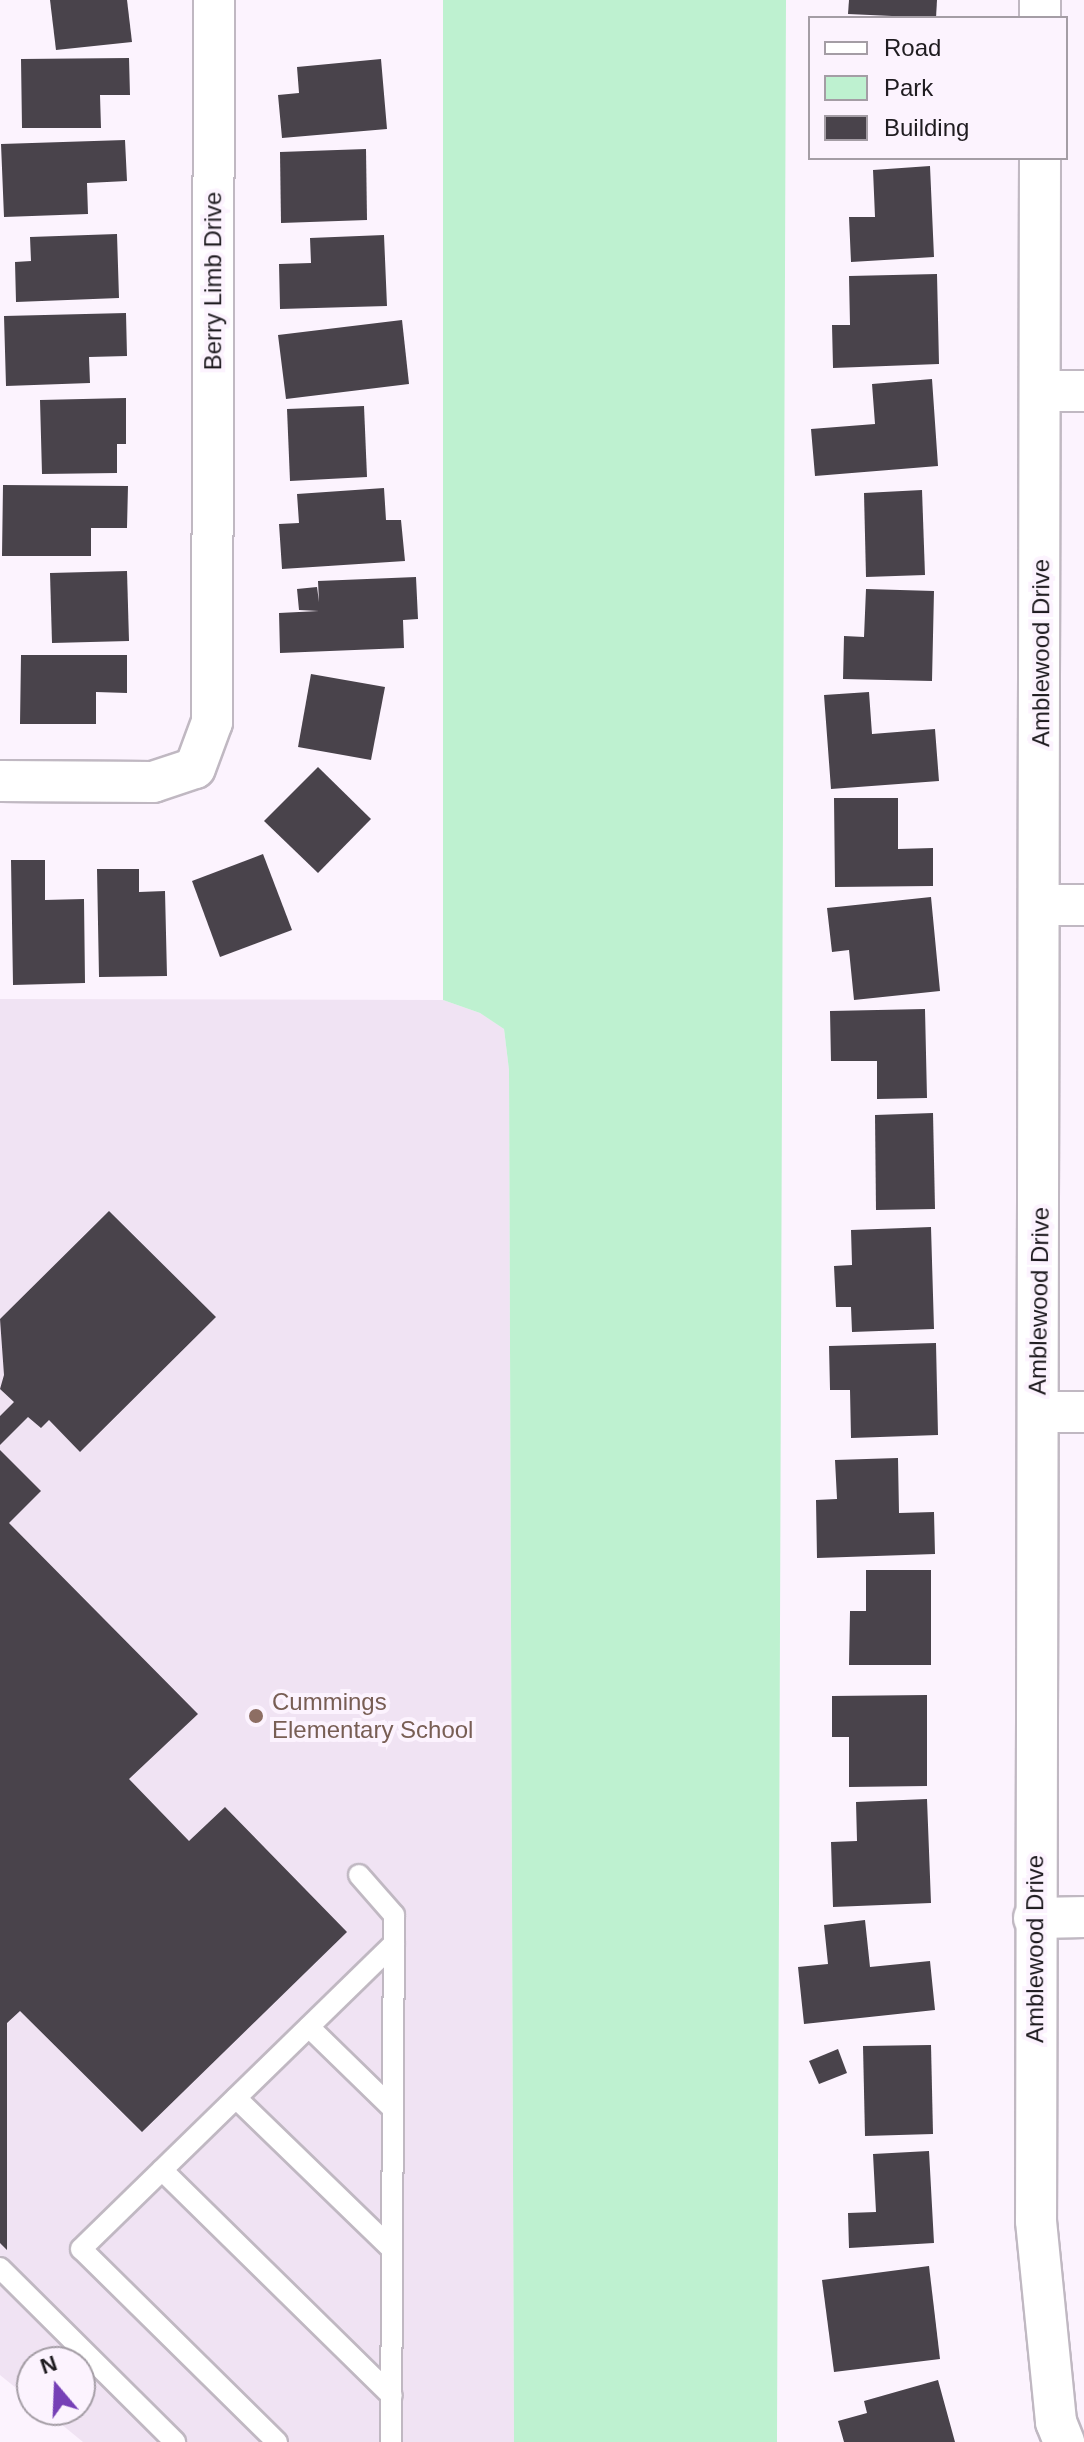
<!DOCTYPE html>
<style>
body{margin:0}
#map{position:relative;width:1084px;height:2442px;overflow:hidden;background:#fcf3fe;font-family:Helvetica,sans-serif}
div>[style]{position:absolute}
.built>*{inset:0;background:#f0e3f3}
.green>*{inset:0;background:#bef1d0}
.building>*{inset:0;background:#49434b}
.roads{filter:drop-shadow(2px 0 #c0b8c2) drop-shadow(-2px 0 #c0b8c2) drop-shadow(0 2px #c0b8c2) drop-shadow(0 -2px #c0b8c2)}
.lane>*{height:20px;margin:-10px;padding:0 10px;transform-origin:10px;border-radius:10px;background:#fff}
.street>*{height:40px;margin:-20px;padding:0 20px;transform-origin:20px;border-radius:20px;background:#fff}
.dots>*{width:22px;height:22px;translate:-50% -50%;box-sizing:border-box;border:4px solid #fcf3fe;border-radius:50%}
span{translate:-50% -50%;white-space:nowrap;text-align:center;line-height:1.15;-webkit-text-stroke:8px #fcf3fe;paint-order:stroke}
.street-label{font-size:24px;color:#1f1c20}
.education-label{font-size:24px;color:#785e54}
.left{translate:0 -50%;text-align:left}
.legend{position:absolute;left:808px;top:16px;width:260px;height:144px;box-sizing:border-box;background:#fcf3fe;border:2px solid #a49da5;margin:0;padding:10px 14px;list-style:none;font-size:24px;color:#1f1c20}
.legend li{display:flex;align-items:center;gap:16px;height:40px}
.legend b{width:40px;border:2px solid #a49da5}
.north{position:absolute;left:16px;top:2346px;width:80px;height:80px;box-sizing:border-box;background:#fcf3fe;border:2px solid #a49da5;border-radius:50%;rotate:341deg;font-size:22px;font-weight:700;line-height:32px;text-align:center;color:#1f1c20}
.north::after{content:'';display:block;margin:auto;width:28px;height:36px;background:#7640b6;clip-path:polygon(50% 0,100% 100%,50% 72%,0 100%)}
</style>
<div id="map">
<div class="built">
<div style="clip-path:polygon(0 999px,443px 1000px,480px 1013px,504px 1029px,509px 1070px,514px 2442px,83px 2442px,44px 2410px,80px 2410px,80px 2362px,32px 2362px,32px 2401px,0 2375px)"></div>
</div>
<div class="green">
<div style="clip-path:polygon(443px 0,786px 0,777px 2442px,514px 2442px,509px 1070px,504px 1029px,480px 1013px,443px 1000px)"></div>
</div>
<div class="building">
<div style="clip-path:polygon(50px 0,127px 0,132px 42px,56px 50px)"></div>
<div style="clip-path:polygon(849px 0,937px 0,936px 18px,848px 14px)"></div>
<div style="clip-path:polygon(129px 58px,130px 95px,100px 95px,101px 128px,22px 128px,21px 59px)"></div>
<div style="clip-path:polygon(381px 59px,387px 129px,282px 138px,278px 95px,299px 93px,297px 67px)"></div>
<div style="clip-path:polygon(125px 140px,127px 181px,87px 183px,88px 214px,4px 217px,1px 144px)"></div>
<div style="clip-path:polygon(366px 149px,367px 220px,281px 223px,280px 152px)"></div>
<div style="clip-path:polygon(930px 166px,934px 257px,851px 262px,849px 217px,875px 217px,873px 170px)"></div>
<div style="clip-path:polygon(117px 234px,119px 298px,16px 302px,15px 262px,31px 261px,30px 237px)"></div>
<div style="clip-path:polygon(384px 235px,387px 306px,280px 309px,279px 264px,311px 263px,310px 238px)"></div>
<div style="clip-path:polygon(937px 274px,939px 364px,833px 368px,832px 325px,850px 325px,849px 276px)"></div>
<div style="clip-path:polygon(126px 313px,127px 356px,89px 357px,90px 383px,6px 386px,4px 316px)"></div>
<div style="clip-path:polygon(402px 320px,409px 384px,286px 399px,278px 335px)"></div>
<div style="clip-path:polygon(932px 379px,938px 466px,815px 476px,811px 429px,875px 424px,872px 384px)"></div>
<div style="clip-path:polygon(126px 398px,126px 444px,117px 444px,117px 473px,42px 474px,40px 400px)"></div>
<div style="clip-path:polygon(364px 406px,367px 477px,290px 481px,287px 409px)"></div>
<div style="clip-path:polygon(3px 485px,128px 486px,127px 528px,91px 528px,91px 556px,2px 556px)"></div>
<div style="clip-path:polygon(384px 488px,386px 520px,401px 520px,405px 561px,282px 569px,279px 524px,299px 523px,297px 494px)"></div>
<div style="clip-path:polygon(922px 490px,925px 575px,866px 577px,864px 493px)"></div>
<div style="clip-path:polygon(127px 571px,129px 641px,52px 643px,50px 573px)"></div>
<div style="clip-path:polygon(416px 577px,418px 619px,403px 620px,404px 648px,280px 653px,279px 613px,319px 611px,299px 610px,297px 589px,317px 587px,319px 602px,318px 581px)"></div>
<div style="clip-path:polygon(866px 589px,934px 591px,932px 681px,843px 679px,844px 636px,864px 637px)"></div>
<div style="clip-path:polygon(21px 655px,127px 655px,127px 693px,96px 692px,96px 724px,20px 724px)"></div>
<div style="clip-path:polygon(311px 674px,385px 687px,371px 760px,298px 747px)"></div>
<div style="clip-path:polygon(869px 692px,872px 734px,935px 729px,939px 781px,831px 789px,824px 695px)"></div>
<div style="clip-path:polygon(318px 767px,371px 819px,318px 873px,264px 821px)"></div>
<div style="clip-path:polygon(834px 798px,898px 798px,898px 849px,933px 848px,933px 886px,835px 887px)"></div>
<div style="clip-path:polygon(263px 854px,292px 930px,220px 957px,192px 881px)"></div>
<div style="clip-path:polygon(11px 860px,45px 860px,45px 900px,84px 899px,85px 983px,13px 985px)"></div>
<div style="clip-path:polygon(97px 869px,139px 869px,139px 892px,165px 891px,167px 976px,99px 977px)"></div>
<div style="clip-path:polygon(931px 897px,940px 991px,854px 1000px,849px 950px,832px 952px,827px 908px)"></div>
<div style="clip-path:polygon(925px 1009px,927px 1098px,877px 1099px,877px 1061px,831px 1061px,830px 1011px)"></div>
<div style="clip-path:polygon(933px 1113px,935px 1209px,876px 1210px,875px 1115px)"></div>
<div style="clip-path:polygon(109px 1211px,216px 1317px,80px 1452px,49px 1420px,41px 1428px,28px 1417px,0 1445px,0 1416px,14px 1402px,0 1389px,4px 1375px,0 1319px)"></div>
<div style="clip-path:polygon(931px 1227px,934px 1329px,852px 1332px,851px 1307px,836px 1307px,834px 1266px,852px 1265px,851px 1230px)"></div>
<div style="clip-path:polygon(936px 1343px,938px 1435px,851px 1438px,850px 1390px,830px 1390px,829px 1346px)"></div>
<div style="clip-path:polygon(0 1450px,41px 1491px,9px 1523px,198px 1714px,129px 1779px,189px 1841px,225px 1807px,347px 1932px,142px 2132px,20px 2011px,7px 2023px,7px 2250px,0 2243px)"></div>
<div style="clip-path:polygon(898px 1458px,899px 1513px,934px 1512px,935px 1554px,817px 1558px,816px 1500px,837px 1499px,835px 1460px)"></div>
<div style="clip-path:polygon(866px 1570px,931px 1570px,931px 1665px,849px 1665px,850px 1611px,866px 1611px)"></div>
<div style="clip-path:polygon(927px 1695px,927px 1786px,849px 1787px,849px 1737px,832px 1737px,832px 1696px)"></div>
<div style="clip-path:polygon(927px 1799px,931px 1903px,833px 1907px,831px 1842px,857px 1841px,856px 1802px)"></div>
<div style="clip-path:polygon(865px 1920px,870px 1967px,930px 1961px,935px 2010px,804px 2024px,798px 1967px,828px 1964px,824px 1925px)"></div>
<div style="clip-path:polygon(931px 2045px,933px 2134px,865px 2136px,863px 2046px)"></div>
<div style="clip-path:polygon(838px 2049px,847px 2073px,819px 2084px,809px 2061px)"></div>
<div style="clip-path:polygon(929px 2151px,934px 2243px,849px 2248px,848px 2213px,876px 2212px,873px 2154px)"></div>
<div style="clip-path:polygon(929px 2266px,940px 2359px,834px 2372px,822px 2280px)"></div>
<div style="clip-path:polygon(938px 2380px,955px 2442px,844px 2442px,838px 2421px,867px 2413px,864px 2401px)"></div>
</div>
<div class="roads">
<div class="lane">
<div style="left:359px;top:1875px;width:53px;rotate:48.8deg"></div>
<div style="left:394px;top:1915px;width:527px;rotate:90.33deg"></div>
<div style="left:309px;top:2027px;width:117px;rotate:44.3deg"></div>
<div style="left:236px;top:2098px;width:217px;rotate:44.1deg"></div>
<div style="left:162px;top:2170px;width:322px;rotate:44.5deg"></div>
<div style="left:0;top:2268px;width:247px;rotate:44.8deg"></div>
<div style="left:277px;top:2442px;width:275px;rotate:-135.4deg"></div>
<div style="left:81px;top:2249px;width:437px;rotate:-44.3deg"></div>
</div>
<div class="street">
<div style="left:1040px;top:18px;width:18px;rotate:-90deg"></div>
<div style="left:1040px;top:158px;width:2063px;rotate:90.11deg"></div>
<div style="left:1036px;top:2221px;width:202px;rotate:84.3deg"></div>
<div style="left:1056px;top:2422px;width:22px;rotate:68deg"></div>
<div style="left:1040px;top:391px;width:44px"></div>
<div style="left:0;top:781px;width:153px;rotate:0.4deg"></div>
<div style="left:153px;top:782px;width:44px;rotate:-18.4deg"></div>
<div style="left:195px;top:768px;width:49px;rotate:-69.7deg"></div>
<div style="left:212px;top:722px;width:722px;rotate:-89.84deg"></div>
<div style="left:1043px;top:905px;width:41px"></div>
<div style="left:1038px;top:1412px;width:46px"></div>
<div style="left:1034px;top:1918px;width:50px;rotate:-1.1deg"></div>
</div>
</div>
<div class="dots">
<div style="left:256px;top:1716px;background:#8d6e63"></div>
</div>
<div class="street-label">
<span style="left:213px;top:281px;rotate:-90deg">Berry Limb Drive</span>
<span style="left:1041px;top:653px;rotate:-90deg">Amblewood Drive</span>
<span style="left:1039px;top:1301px;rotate:-89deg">Amblewood Drive</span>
<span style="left:1035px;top:1949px;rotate:-90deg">Amblewood Drive</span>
</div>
<div class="education-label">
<span class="left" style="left:272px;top:1716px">Cummings<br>Elementary School</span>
</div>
<ul class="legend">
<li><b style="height:10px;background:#fff"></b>Road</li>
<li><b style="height:22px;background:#bef1d0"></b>Park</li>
<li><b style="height:22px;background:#49434b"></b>Building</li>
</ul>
<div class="north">N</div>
</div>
